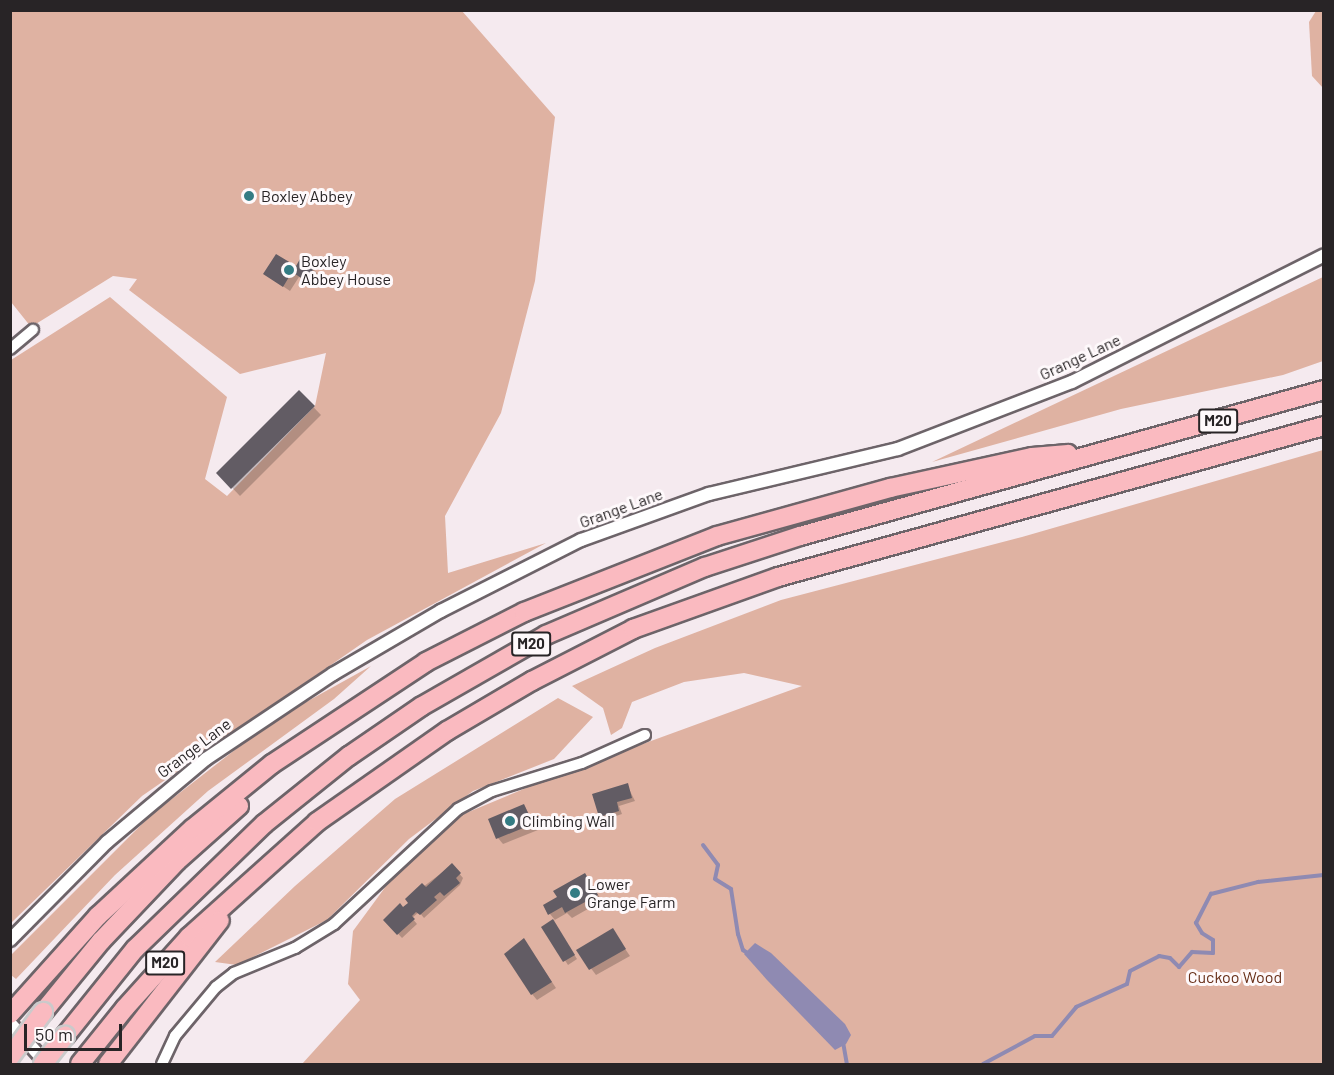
<!DOCTYPE html>
<style>
body{margin:0}
#map{position:relative;width:1334px;height:1075px;overflow:hidden;background:#f5eaef;font-family:Barlow,sans-serif}
div>[style]{position:absolute}
.green>*{inset:0;background:#dfb2a2}
.water>*{inset:0;background:#8f8ab2}
.shadow>*{inset:0;background:#0003}
.stream>*{height:4px;margin:-2px;padding:0 2px;transform-origin:2px;border-radius:2px;background:#8f8ab2}
.building>*{inset:0;background:#625c64}
.roads{filter:drop-shadow(2px 0 #6d6469) drop-shadow(-2px 0 #6d6469) drop-shadow(0 2px #6d6469) drop-shadow(0 -2px #6d6469)}
.minor>*{height:10px;margin:-5px;padding:0 5px;transform-origin:5px;border-radius:5px;background:#fff}
.tertiary>*{height:12px;margin:-6px;padding:0 6px;transform-origin:6px;border-radius:6px;background:#fff}
.motorway>*{height:18px;margin:-9px;padding:0 9px;transform-origin:9px;border-radius:9px;background:#fabac0}
.bridges{filter:drop-shadow(2px 0 #cbcacb) drop-shadow(-2px 0 #cbcacb) drop-shadow(0 2px #cbcacb) drop-shadow(0 -2px #cbcacb)}
.motorway-bridge>*{height:18px;margin:-9px;padding:0 9px;transform-origin:9px;border-radius:9px;background:#fabac0}
.dots>*{width:16px;height:16px;translate:-50% -50%;box-sizing:border-box;border:3px solid #fef9fb;border-radius:50%}
span{translate:-50% -50%;white-space:nowrap;text-align:center;line-height:1.15;-webkit-text-stroke:6px #fef9fb;paint-order:stroke}
.shield-label span{padding:2px 4px;background:#fef9fb;border:2px solid;border-radius:4px;-webkit-text-stroke-width:0}
.shield-label{font-size:15px;color:#282426;font-weight:700}
.poi-label{font-size:16px;color:#282426}
.left{translate:0 -50%;text-align:left}
.street-label{font-size:16px;color:#282426}
.park-label{font-size:16px;color:#682f18}
.frame{position:absolute;inset:0;border:12px solid #282426;pointer-events:none}
.scale{position:absolute;left:24px;top:1024px;width:98px;height:27px;box-sizing:border-box;border:3px solid #282426;border-top:0;padding-left:8px;font-size:18px;line-height:21px;white-space:nowrap;color:#282426;-webkit-text-stroke:4px #fef9fb;paint-order:stroke}
</style>
<div id="map">
<div class="green">
<div style="clip-path:polygon(11px 11px,462px 11px,555px 117px,535px 281px,501px 413px,445px 516px,448px 573px,546px 543px,367px 640px,142px 796px,11px 923px,11px 360px,110px 297px,227px 397px,205px 479px,227px 496px,315px 406px,326px 353px,240px 374px,129px 290px,137px 279px,113px 276px,31px 327px,11px 302px)"></div>
<div style="clip-path:polygon(1316px 11px,1323px 11px,1323px 88px,1312px 76px,1309px 22px)"></div>
<div style="clip-path:polygon(1323px 277px,1323px 361px,1283px 375px,1121px 409px,932px 462px)"></div>
<div style="clip-path:polygon(1323px 450px,1323px 1064px,302px 1064px,360px 1000px,348px 984px,353px 931px,392px 878px,459px 816px,555px 776px,802px 686px,744px 673px,684px 682px,632px 702px,622px 728px,611px 735px,603px 708px,572px 686px,655px 648px,781px 600px,1022px 537px)"></div>
<div style="clip-path:polygon(371px 666px,334px 699px,208px 791px,115px 875px,16px 979px,11px 975px,10px 956px,150px 816px,272px 721px)"></div>
<div style="clip-path:polygon(558px 698px,593px 717px,554px 759px,473px 791px,409px 839px,327px 920px,237px 965px,215px 962px,295px 886px,395px 799px)"></div>
</div>
<div class="water">
<div style="clip-path:polygon(755px 943px,771px 953px,845px 1024px,851px 1035px,846px 1044px,835px 1050px,767px 980px,744px 954px)"></div>
</div>
<div class="shadow">
<div style="clip-path:polygon(313px 269px,319px 275px,312px 285px,299px 277px,290px 291px,265px 274px)"></div>
<div style="clip-path:polygon(299px 392px,321px 415px,240px 496px,218px 473px)"></div>
<div style="clip-path:polygon(627px 785px,635px 801px,619px 806px,622px 814px,604px 820px,600px 816px)"></div>
<div style="clip-path:polygon(524px 805px,538px 830px,503px 844px,498px 838px)"></div>
<div style="clip-path:polygon(452px 865px,463px 878px,460px 885px,424px 918px,419px 912px,412px 918px,417px 924px,402px 938px,385px 920px,403px 908px,413px 910px,407px 899px)"></div>
<div style="clip-path:polygon(585px 874px,602px 901px,572px 918px,567px 913px,553px 921px,577px 959px,568px 965px,543px 927px,555px 920px,550px 914px,559px 898px)"></div>
<div style="clip-path:polygon(612px 930px,630px 956px,596px 975px,578px 951px)"></div>
<div style="clip-path:polygon(524px 940px,556px 988px,537px 1000px,532px 994px)"></div>
</div>
<div class="stream">
<div style="left:703px;top:845px;width:25px;rotate:53deg"></div>
<div style="left:718px;top:865px;width:14px;rotate:102deg"></div>
<div style="left:715px;top:879px;width:19px;rotate:32deg"></div>
<div style="left:731px;top:889px;width:46px;rotate:81.2deg"></div>
<div style="left:738px;top:934px;width:17px;rotate:73deg"></div>
<div style="left:743px;top:950px;width:7px;rotate:34deg"></div>
<div style="left:843px;top:1042px;width:22px;rotate:80deg"></div>
<div style="left:983px;top:1064px;width:59px;rotate:-28.3deg"></div>
<div style="left:1035px;top:1036px;width:17px"></div>
<div style="left:1052px;top:1036px;width:38px;rotate:-50deg"></div>
<div style="left:1076px;top:1007px;width:56px;rotate:-24.3deg"></div>
<div style="left:1127px;top:984px;width:13px;rotate:-77deg"></div>
<div style="left:1130px;top:971px;width:33px;rotate:-27deg"></div>
<div style="left:1159px;top:956px;width:11px;rotate:10deg"></div>
<div style="left:1170px;top:958px;width:13px;rotate:45deg"></div>
<div style="left:1179px;top:967px;width:20px;rotate:-49deg"></div>
<div style="left:1192px;top:952px;width:21px;rotate:3deg"></div>
<div style="left:1213px;top:953px;width:13px;rotate:-90deg"></div>
<div style="left:1213px;top:940px;width:13px;rotate:-148deg"></div>
<div style="left:1202px;top:933px;width:12px;rotate:-121deg"></div>
<div style="left:1196px;top:923px;width:33px;rotate:-63deg"></div>
<div style="left:1211px;top:894px;width:49px;rotate:-14.3deg"></div>
<div style="left:1258px;top:882px;width:66px;rotate:-6.1deg"></div>
</div>
<div class="building">
<div style="clip-path:polygon(276px 254px,296px 266px,300px 259px,314px 268px,306px 281px,292px 272px,283px 287px,263px 274px)"></div>
<div style="clip-path:polygon(299px 390px,315px 406px,231px 489px,216px 473px)"></div>
<div style="clip-path:polygon(628px 783px,632px 798px,617px 802px,619px 811px,599px 817px,592px 794px)"></div>
<div style="clip-path:polygon(524px 804px,533px 824px,496px 839px,488px 819px)"></div>
<div style="clip-path:polygon(452px 863px,461px 873px,456px 878px,460px 883px,444px 896px,440px 892px,434px 897px,437px 900px,420px 915px,416px 912px,412px 916px,415px 919px,397px 935px,383px 920px,400px 903px,403px 907px,408px 903px,405px 899px,422px 883px,426px 887px)"></div>
<div style="clip-path:polygon(585px 873px,598px 895px,565px 913px,562px 907px,548px 915px,543px 905px,557px 897px,553px 891px)"></div>
<div style="clip-path:polygon(553px 919px,575px 955px,563px 962px,541px 927px)"></div>
<div style="clip-path:polygon(613px 928px,626px 949px,589px 970px,576px 950px)"></div>
<div style="clip-path:polygon(524px 938px,552px 982px,531px 995px,504px 954px)"></div>
</div>
<div class="roads">
<div class="minor">
<div style="left:10px;top:349px;width:30px;rotate:-40deg"></div>
<div style="left:162px;top:1064px;width:31px;rotate:-65deg"></div>
<div style="left:175px;top:1036px;width:64px;rotate:-50.1deg"></div>
<div style="left:216px;top:987px;width:23px;rotate:-38deg"></div>
<div style="left:234px;top:973px;width:66px;rotate:-22.3deg"></div>
<div style="left:295px;top:948px;width:46px;rotate:-31.6deg"></div>
<div style="left:334px;top:924px;width:169px;rotate:-42.8deg"></div>
<div style="left:458px;top:809px;width:38px;rotate:-28deg"></div>
<div style="left:492px;top:791px;width:94px;rotate:-17.3deg"></div>
<div style="left:582px;top:763px;width:69px;rotate:-24deg"></div>
</div>
<div class="tertiary">
<div style="left:10px;top:940px;width:138px;rotate:-45.3deg"></div>
<div style="left:107px;top:842px;width:129px;rotate:-40deg"></div>
<div style="left:206px;top:759px;width:153px;rotate:-33.8deg"></div>
<div style="left:333px;top:674px;width:125px;rotate:-30.3deg"></div>
<div style="left:441px;top:611px;width:157px;rotate:-26.9deg"></div>
<div style="left:581px;top:540px;width:136px;rotate:-19.8deg"></div>
<div style="left:709px;top:494px;width:194px;rotate:-13.4deg"></div>
<div style="left:898px;top:449px;width:186px;rotate:-21.1deg"></div>
<div style="left:1072px;top:382px;width:282px;rotate:-26.7deg"></div>
<div style="left:10px;top:1023px;width:55px;rotate:47.9deg"></div>
</div>
<div class="motorway">
<div style="left:43px;top:1012px;width:92px;rotate:-50.8deg"></div>
<div style="left:101px;top:941px;width:110px;rotate:-46.5deg"></div>
<div style="left:177px;top:861px;width:83px;rotate:-41.6deg"></div>
<div style="left:10px;top:1014px;width:132px;rotate:-48.1deg"></div>
<div style="left:98px;top:916px;width:128px;rotate:-42.8deg"></div>
<div style="left:192px;top:829px;width:103px;rotate:-39.1deg"></div>
<div style="left:272px;top:764px;width:185px;rotate:-33.5deg"></div>
<div style="left:426px;top:662px;width:110px;rotate:-27deg"></div>
<div style="left:524px;top:612px;width:207px;rotate:-21.5deg"></div>
<div style="left:717px;top:536px;width:180px;rotate:-15.5deg"></div>
<div style="left:890px;top:488px;width:145px;rotate:-12.3deg"></div>
<div style="left:1032px;top:457px;width:36px;rotate:-5deg"></div>
<div style="left:65px;top:1036px;width:112px;rotate:-51.2deg"></div>
<div style="left:135px;top:949px;width:180px;rotate:-44.1deg"></div>
<div style="left:264px;top:824px;width:109px;rotate:-38.7deg"></div>
<div style="left:349px;top:756px;width:88px;rotate:-34.4deg"></div>
<div style="left:422px;top:706px;width:143px;rotate:-29.8deg"></div>
<div style="left:546px;top:635px;width:173px;rotate:-23.2deg"></div>
<div style="left:705px;top:567px;width:100px;rotate:-18.1deg"></div>
<div style="left:800px;top:536px;width:544px;rotate:-15.57deg"></div>
<div style="left:80px;top:1064px;width:72px;rotate:-51.2deg"></div>
<div style="left:125px;top:1008px;width:96px;rotate:-48deg"></div>
<div style="left:189px;top:937px;width:172px;rotate:-41.9deg"></div>
<div style="left:317px;top:822px;width:159px;rotate:-35deg"></div>
<div style="left:447px;top:731px;width:99px;rotate:-30.5deg"></div>
<div style="left:532px;top:681px;width:114px;rotate:-27.2deg"></div>
<div style="left:633px;top:629px;width:154px;rotate:-19.7deg"></div>
<div style="left:778px;top:577px;width:566px;rotate:-15.46deg"></div>
<div style="left:108px;top:1064px;width:182px;rotate:-52.1deg"></div>
</div>
</div>
<div class="bridges">
<div class="motorway-bridge">
<div style="left:10px;top:1057px;width:56px;rotate:-53.7deg"></div>
<div style="left:43px;top:1064px;width:36px;rotate:-52deg"></div>
</div>
</div>
<div class="dots">
<div style="left:249px;top:196px;background:#347c84"></div>
<div style="left:289px;top:270px;background:#347c84"></div>
<div style="left:510px;top:821px;background:#347c84"></div>
<div style="left:575px;top:893px;background:#347c84"></div>
</div>
<div class="shield-label">
<span style="left:1218px;top:421px">M20</span>
<span style="left:531px;top:644px">M20</span>
<span style="left:165px;top:963px">M20</span>
</div>
<div class="poi-label">
<span class="left" style="left:261px;top:196px">Boxley Abbey</span>
<span class="left" style="left:301px;top:270px">Boxley<br>Abbey House</span>
<span class="left" style="left:522px;top:821px">Climbing Wall</span>
<span class="left" style="left:587px;top:893px">Lower<br>Grange Farm</span>
</div>
<div class="street-label">
<span style="left:1080px;top:357px;rotate:-25deg">Grange Lane</span>
<span style="left:621px;top:508px;rotate:-20deg">Grange Lane</span>
<span style="left:194px;top:748px;rotate:-37deg">Grange Lane</span>
</div>
<div class="park-label">
<span style="left:1235px;top:977px">Cuckoo Wood</span>
</div>
<div class="frame"></div>
<div class="scale">50 m</div>
</div>
